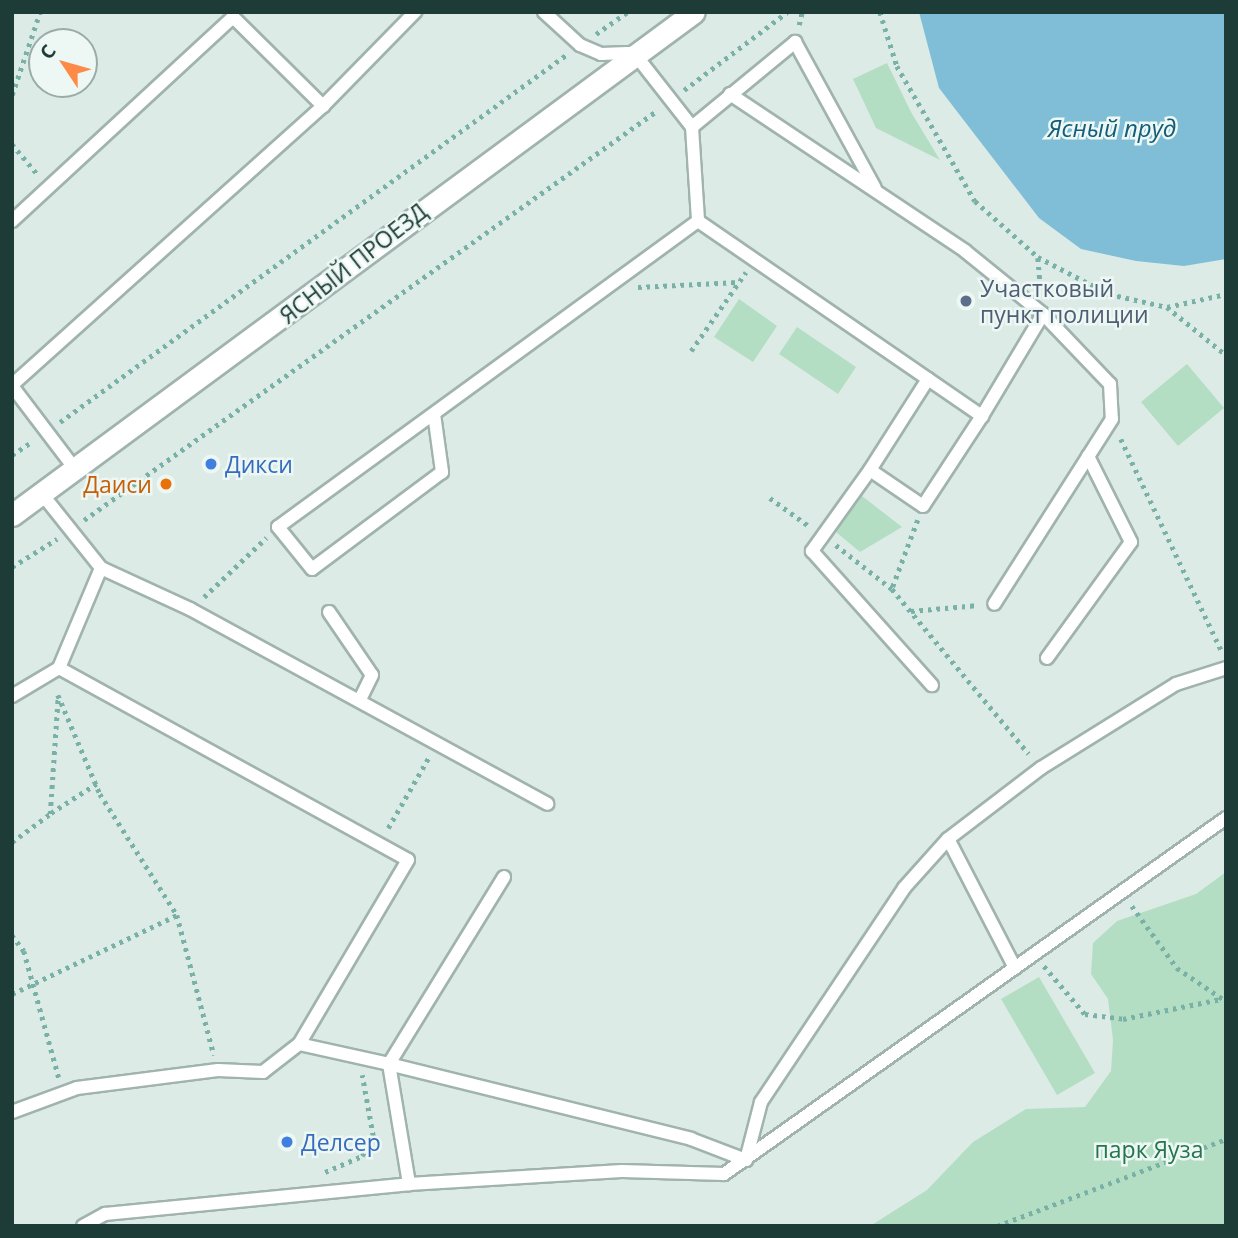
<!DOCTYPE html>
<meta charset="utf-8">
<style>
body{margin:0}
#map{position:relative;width:1238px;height:1238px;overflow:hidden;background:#ddebe6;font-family:"Open Sans",sans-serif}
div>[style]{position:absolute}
.green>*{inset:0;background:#b3dec4}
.water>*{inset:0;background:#7fbed6}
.path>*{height:4.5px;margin-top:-2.25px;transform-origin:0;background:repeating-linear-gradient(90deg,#7ab1a6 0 3.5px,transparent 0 8.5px)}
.roads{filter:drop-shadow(2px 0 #a0b3ae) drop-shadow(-2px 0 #a0b3ae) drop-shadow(0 2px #a0b3ae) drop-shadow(0 -2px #a0b3ae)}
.lane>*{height:12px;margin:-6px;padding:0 6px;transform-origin:6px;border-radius:6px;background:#fff}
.secondary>*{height:21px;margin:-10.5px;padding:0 10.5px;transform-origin:10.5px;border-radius:10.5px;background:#fff}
.dots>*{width:19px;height:19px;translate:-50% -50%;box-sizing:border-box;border:4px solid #edf7f3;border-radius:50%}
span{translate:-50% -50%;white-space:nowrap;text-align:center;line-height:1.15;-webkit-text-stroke:5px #edf7f3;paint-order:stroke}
.street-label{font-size:23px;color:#1d3b37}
.service-label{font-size:23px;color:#4e5e75}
.left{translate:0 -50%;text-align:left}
.shop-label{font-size:23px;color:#366cbe}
.food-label{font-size:23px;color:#c56008}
.right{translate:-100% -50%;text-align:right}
.park-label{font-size:23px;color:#24754d}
.water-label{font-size:24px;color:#135d7b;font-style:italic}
.frame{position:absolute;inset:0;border:14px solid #1d3b37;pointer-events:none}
.north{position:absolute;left:28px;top:28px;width:70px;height:70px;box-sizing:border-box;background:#edf7f3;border:2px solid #9aaca8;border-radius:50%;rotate:306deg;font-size:19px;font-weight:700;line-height:28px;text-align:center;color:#1d3b37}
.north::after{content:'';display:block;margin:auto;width:24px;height:32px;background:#fe8a47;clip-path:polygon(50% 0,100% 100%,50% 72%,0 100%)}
</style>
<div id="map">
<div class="green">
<div style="clip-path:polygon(887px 63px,911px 112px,940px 160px,876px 128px,853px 79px)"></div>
<div style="clip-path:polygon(739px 299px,777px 326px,753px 362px,714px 337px)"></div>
<div style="clip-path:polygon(797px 327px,856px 367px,838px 394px,779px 354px)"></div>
<div style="clip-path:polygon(1187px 364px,1224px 408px,1178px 446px,1141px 402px)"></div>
<div style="clip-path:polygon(862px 496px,902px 527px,860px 552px,836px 532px)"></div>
<div style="clip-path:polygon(1226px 872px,1226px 1226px,870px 1226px,927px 1190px,973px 1142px,1026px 1109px,1085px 1107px,1111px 1071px,1113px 1040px,1108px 999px,1091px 974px,1093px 943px,1117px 921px,1196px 894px)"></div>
<div style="clip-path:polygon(1039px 977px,1095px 1073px,1057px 1095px,1001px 999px)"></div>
</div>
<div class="water">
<div style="clip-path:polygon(919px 12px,1226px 12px,1226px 259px,1184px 266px,1136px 261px,1081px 249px,1039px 218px,939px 88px)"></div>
</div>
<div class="path">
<div style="left:880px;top:12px;width:57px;rotate:72.5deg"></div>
<div style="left:897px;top:66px;width:156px;rotate:60deg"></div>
<div style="left:975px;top:201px;width:84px;rotate:41.6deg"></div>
<div style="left:1038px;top:257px;width:80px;rotate:27.5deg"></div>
<div style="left:1109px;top:294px;width:59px;rotate:12.6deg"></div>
<div style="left:1167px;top:307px;width:60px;rotate:-12.4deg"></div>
<div style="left:799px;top:25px;width:13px;rotate:-77deg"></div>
<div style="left:596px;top:34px;width:38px;rotate:-35deg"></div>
<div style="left:684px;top:90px;width:129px;rotate:-37.1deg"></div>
<div style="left:12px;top:95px;width:88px;rotate:-71.4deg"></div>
<div style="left:12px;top:144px;width:42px;rotate:49.8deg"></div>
<div style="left:1038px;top:258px;width:33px;rotate:85deg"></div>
<div style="left:638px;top:287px;width:101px;rotate:-2.8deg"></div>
<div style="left:1167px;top:307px;width:76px;rotate:39.1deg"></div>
<div style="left:691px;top:351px;width:96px;rotate:-55.2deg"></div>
<div style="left:60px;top:422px;width:625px;rotate:-35.95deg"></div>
<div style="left:1121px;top:439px;width:236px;rotate:64.6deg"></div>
<div style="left:12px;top:455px;width:25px;rotate:-34deg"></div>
<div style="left:770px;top:498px;width:48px;rotate:35.7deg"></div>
<div style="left:84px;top:520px;width:705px;rotate:-35.54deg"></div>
<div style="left:918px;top:520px;width:74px;rotate:110.6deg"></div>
<div style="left:892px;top:589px;width:214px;rotate:50.3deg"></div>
<div style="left:836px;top:545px;width:71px;rotate:38.2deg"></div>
<div style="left:12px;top:567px;width:53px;rotate:-31.9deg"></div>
<div style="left:204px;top:597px;width:86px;rotate:-43.6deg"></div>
<div style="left:911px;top:611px;width:68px;rotate:-5deg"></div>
<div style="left:58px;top:695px;width:108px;rotate:67deg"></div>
<div style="left:100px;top:794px;width:143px;rotate:57.5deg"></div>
<div style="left:51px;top:813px;width:54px;rotate:-32.8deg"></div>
<div style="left:388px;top:828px;width:82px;rotate:-60deg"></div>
<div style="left:12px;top:842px;width:47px;rotate:-36.4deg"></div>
<div style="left:50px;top:814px;width:117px;rotate:-86.1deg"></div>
<div style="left:1132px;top:906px;width:77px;rotate:54deg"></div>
<div style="left:1177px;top:968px;width:59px;rotate:34deg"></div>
<div style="left:12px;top:935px;width:20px;rotate:53deg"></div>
<div style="left:24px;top:951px;width:132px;rotate:74.6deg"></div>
<div style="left:1044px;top:966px;width:63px;rotate:49.5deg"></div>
<div style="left:1085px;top:1014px;width:38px;rotate:7deg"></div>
<div style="left:1123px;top:1019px;width:100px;rotate:-11.5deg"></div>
<div style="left:12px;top:994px;width:183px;rotate:-25.6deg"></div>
<div style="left:177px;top:915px;width:145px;rotate:75.2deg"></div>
<div style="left:325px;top:1172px;width:40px;rotate:-23.4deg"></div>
<div style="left:362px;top:1156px;width:23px;rotate:-61deg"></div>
<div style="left:373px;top:1136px;width:62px;rotate:-100.2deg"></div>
<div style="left:997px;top:1226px;width:245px;rotate:-20.8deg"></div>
</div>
<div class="roads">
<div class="lane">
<div style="left:544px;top:12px;width:49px;rotate:42.5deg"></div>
<div style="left:580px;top:45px;width:23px;rotate:23deg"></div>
<div style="left:601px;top:54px;width:33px;rotate:-2deg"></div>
<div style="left:634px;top:53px;width:94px;rotate:51.9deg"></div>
<div style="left:692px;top:127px;width:94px;rotate:86.3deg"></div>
<div style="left:698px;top:221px;width:345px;rotate:34.5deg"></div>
<div style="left:982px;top:416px;width:119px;rotate:-59.1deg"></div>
<div style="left:730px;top:94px;width:283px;rotate:33.7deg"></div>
<div style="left:965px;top:251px;width:100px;rotate:38.9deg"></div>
<div style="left:1043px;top:314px;width:97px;rotate:46.3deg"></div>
<div style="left:1110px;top:384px;width:35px;rotate:87deg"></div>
<div style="left:1112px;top:419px;width:219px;rotate:122.5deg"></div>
<div style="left:692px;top:127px;width:134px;rotate:-39.5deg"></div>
<div style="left:795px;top:42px;width:166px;rotate:61.3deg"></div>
<div style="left:12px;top:221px;width:301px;rotate:-42.7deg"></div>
<div style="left:233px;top:17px;width:127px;rotate:44.7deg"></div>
<div style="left:928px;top:379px;width:108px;rotate:122.5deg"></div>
<div style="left:870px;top:470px;width:64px;rotate:34.2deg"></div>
<div style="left:923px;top:506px;width:108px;rotate:-56.8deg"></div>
<div style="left:12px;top:385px;width:418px;rotate:-41.9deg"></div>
<div style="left:323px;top:106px;width:132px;rotate:-45.6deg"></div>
<div style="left:12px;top:386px;width:104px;rotate:52.8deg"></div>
<div style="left:434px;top:414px;width:59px;rotate:82.1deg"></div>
<div style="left:442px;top:472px;width:162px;rotate:143.3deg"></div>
<div style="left:312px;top:569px;width:54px;rotate:-129deg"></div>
<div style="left:278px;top:527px;width:520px;rotate:-36.08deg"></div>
<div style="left:870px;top:470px;width:100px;rotate:125.6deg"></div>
<div style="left:812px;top:551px;width:180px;rotate:48.2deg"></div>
<div style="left:42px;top:494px;width:95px;rotate:51.4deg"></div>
<div style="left:101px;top:568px;width:108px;rotate:112.8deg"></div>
<div style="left:59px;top:668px;width:398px;rotate:28.8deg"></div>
<div style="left:408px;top:860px;width:214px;rotate:120.6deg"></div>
<div style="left:101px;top:568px;width:98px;rotate:24.7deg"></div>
<div style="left:190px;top:609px;width:407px;rotate:28.6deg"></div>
<div style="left:329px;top:612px;width:76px;rotate:55.7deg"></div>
<div style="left:372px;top:675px;width:28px;rotate:116deg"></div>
<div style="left:1047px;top:658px;width:143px;rotate:-54.1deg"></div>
<div style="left:1131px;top:542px;width:96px;rotate:-116.6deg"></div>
<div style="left:12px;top:696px;width:55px;rotate:-30.8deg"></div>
<div style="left:504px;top:877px;width:220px;rotate:121.6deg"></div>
<div style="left:389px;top:1064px;width:311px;rotate:13.9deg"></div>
<div style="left:691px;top:1139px;width:59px;rotate:20.9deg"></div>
<div style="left:746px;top:1160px;width:60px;rotate:-75.5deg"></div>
<div style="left:761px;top:1102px;width:257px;rotate:-56.2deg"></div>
<div style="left:904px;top:888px;width:66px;rotate:-48.1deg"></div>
<div style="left:1015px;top:968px;width:145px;rotate:-117.4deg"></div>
<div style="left:948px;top:839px;width:117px;rotate:-37.4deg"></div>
<div style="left:1041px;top:768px;width:159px;rotate:-31.9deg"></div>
<div style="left:1176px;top:684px;width:52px;rotate:-17.7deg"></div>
<div style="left:12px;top:1112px;width:69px;rotate:-20.3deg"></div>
<div style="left:77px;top:1088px;width:142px;rotate:-7.3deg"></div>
<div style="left:218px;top:1070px;width:45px;rotate:2.5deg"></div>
<div style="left:263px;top:1072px;width:46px;rotate:-37.9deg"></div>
<div style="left:299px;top:1044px;width:92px;rotate:12.5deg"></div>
<div style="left:389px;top:1064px;width:122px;rotate:80.5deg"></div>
<div style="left:83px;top:1226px;width:25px;rotate:-29deg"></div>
<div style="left:105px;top:1214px;width:305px;rotate:-5.6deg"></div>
<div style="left:409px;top:1184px;width:213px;rotate:-3.5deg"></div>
<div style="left:622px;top:1171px;width:102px;rotate:1.7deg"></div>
<div style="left:724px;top:1174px;width:615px;rotate:-35.34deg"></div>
</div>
<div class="secondary">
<div style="left:12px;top:515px;width:847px;rotate:-36.41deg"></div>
</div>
</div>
<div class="dots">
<div style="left:966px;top:301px;background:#5c6f8a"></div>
<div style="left:211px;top:464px;background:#3f7fe0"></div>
<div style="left:166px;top:484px;background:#e8710a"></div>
<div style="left:287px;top:1142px;background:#3f7fe0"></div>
</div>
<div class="street-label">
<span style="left:353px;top:263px;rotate:-38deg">ЯСНЫЙ ПРОЕЗД</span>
</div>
<div class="service-label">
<span class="left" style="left:980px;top:301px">Участковый<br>пункт полиции</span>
</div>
<div class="shop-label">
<span class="left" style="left:225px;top:464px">Дикси</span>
<span class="left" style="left:301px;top:1142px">Делсер</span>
</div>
<div class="food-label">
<span class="right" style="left:152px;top:484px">Даиси</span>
</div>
<div class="park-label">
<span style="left:1149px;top:1149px">парк Яуза</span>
</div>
<div class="water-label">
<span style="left:1112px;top:128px">Ясный пруд</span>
</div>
<div class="frame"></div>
<div class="north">С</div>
</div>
